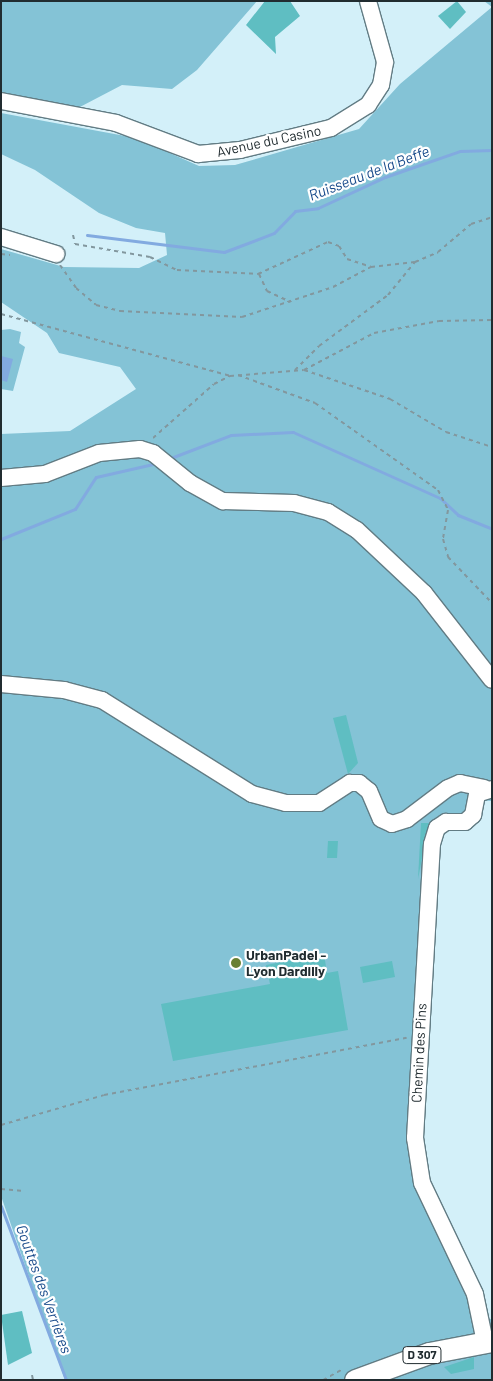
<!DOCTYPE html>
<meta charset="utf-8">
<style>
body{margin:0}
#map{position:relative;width:493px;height:1381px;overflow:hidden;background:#d3f0f9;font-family:Barlow,sans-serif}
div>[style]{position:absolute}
.green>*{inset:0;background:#84c3d6}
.water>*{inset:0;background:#82aae0}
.stream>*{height:3px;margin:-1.5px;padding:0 1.5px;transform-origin:1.5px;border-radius:1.5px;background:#82aae0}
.building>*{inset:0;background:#5fbec2}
.path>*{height:2px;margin-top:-1px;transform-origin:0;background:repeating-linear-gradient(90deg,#82979e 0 4px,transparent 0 8px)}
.roads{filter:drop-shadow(1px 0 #627c84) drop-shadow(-1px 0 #627c84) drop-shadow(0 1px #627c84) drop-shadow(0 -1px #627c84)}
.minor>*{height:16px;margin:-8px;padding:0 8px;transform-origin:8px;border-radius:8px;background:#fff}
.major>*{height:21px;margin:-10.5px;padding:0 10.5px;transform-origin:10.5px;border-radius:10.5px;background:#fff}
.dots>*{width:14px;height:14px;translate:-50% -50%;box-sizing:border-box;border:2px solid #fff;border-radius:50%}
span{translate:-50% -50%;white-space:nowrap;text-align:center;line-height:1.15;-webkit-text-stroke:4.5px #fff;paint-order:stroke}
.shield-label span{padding:1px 4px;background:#fff;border:1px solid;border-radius:4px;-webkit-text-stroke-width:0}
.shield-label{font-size:12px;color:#212c30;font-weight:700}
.street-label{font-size:14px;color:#212c30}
.poi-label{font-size:14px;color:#212c30;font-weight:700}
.left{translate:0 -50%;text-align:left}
.water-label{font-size:15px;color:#16498a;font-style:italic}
.frame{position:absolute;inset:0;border:2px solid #212c30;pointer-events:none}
</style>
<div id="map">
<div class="green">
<div style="clip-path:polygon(1px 1px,257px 1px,197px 70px,172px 89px,122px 85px,78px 108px,1px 96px)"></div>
<div style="clip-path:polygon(484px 1px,492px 1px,492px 801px,476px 800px,473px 815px,438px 828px,415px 1160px,482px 1320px,492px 1319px,492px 1380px,65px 1380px,1px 1196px,1px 434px,70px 431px,136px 389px,120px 367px,59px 353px,47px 333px,1px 302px,1px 249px,64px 267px,139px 268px,167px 255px,165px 233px,136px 228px,99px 213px,35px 170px,1px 154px,1px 113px,136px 138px,199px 166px,235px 165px,359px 129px,400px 84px,492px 7px)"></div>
<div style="clip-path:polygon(10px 329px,21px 332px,19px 343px,25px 347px,13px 391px,1px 389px,1px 330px)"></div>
</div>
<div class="water">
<div style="clip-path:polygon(1px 356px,13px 359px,7px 382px,1px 380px)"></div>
</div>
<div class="stream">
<div style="left:87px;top:235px;width:138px;rotate:7.1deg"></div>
<div style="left:224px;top:252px;width:53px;rotate:-20.8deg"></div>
<div style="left:274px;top:233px;width:30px;rotate:-46deg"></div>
<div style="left:295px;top:211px;width:23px;rotate:-7deg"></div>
<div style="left:318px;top:208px;width:74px;rotate:-24.8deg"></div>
<div style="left:385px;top:177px;width:79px;rotate:-19.1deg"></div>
<div style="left:460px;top:151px;width:32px;rotate:-2deg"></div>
<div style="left:168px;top:459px;width:67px;rotate:-20.9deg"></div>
<div style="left:231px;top:435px;width:62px;rotate:-2.8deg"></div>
<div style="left:293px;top:432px;width:161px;rotate:24.2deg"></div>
<div style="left:440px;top:498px;width:25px;rotate:43deg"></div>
<div style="left:458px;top:515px;width:37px;rotate:22deg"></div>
<div style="left:1px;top:539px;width:80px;rotate:-22.1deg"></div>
<div style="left:75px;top:509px;width:38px;rotate:-57deg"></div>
<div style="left:96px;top:477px;width:63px;rotate:-12.9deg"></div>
<div style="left:1px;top:1206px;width:186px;rotate:69.5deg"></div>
</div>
<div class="building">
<div style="clip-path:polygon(265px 1px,290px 1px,300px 16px,275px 37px,276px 54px,246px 25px)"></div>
<div style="clip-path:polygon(457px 1px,466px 12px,450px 29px,438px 16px)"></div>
<div style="clip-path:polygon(346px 715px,358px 763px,348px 774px,333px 718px)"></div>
<div style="clip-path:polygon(421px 823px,429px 823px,418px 879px)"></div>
<div style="clip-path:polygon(328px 841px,338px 841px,337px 858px,327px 858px)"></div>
<div style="clip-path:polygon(324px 954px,327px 973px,338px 971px,348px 1030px,173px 1061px,161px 1004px,270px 984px,266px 965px)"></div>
<div style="clip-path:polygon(392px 961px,395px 977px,363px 983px,360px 967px)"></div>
<div style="clip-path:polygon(22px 1311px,32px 1353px,8px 1365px,1px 1315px)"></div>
<div style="clip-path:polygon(474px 1357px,474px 1369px,451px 1374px,444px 1367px)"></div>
</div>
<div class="path">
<div style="left:73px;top:235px;width:9px;rotate:77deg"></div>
<div style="left:75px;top:244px;width:76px;rotate:9.8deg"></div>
<div style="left:150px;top:257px;width:30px;rotate:26deg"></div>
<div style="left:177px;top:270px;width:81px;rotate:2.8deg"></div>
<div style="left:258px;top:274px;width:77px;rotate:-24.6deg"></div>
<div style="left:328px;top:242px;width:12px;rotate:20deg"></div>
<div style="left:339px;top:246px;width:15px;rotate:58deg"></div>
<div style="left:347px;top:259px;width:25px;rotate:18deg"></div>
<div style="left:371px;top:267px;width:44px;rotate:-6.5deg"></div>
<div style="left:415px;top:262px;width:25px;rotate:-23deg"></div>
<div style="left:438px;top:252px;width:43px;rotate:-40.3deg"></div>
<div style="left:471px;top:224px;width:22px;rotate:-18deg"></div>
<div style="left:1px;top:254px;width:9px;rotate:6deg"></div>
<div style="left:60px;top:265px;width:28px;rotate:55deg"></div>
<div style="left:76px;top:288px;width:26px;rotate:40deg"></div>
<div style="left:96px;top:305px;width:25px;rotate:14deg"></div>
<div style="left:120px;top:311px;width:122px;rotate:2.8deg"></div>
<div style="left:242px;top:317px;width:96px;rotate:-18.2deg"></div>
<div style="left:333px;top:287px;width:43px;rotate:-27.8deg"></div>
<div style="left:259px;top:274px;width:19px;rotate:65deg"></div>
<div style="left:267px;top:291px;width:26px;rotate:25deg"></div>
<div style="left:1px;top:314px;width:237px;rotate:15.1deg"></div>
<div style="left:295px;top:370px;width:34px;rotate:-45deg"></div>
<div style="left:319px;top:346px;width:86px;rotate:-36.5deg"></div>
<div style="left:388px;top:295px;width:43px;rotate:-50.7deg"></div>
<div style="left:304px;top:370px;width:79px;rotate:-27.9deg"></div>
<div style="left:374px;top:333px;width:66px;rotate:-10.5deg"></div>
<div style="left:439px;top:321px;width:53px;rotate:-1.1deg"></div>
<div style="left:238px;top:375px;width:82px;rotate:20deg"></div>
<div style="left:315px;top:403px;width:151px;rotate:35.3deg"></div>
<div style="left:438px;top:490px;width:22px;rotate:63deg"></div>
<div style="left:448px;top:510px;width:29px;rotate:100deg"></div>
<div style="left:443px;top:539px;width:19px;rotate:74deg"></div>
<div style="left:448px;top:557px;width:64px;rotate:46.3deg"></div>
<div style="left:153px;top:438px;width:81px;rotate:-41.5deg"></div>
<div style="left:214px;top:384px;width:18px;rotate:-27deg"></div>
<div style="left:230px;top:376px;width:74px;rotate:-4.6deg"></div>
<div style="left:304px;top:370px;width:91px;rotate:18.6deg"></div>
<div style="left:390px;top:399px;width:65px;rotate:30.5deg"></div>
<div style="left:446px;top:432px;width:48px;rotate:18.1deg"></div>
<div style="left:1px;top:1125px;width:107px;rotate:-16.2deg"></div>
<div style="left:104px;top:1095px;width:308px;rotate:-10.7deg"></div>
<div style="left:1px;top:1189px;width:23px;rotate:5deg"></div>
<div style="left:32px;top:1375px;width:5px;rotate:79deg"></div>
<div style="left:323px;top:1380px;width:21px;rotate:-29deg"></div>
</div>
<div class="roads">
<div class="minor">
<div style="left:1px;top:101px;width:117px;rotate:10.8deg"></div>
<div style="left:116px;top:123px;width:88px;rotate:20.7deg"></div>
<div style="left:198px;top:154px;width:42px;rotate:-5.4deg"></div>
<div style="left:240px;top:150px;width:94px;rotate:-13.6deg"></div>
<div style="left:331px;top:128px;width:44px;rotate:-31.9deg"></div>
<div style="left:368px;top:105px;width:24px;rotate:-57deg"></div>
<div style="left:381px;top:85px;width:23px;rotate:-80deg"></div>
<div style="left:385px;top:62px;width:63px;rotate:-105.6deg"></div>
<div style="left:1px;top:237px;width:58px;rotate:17.2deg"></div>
<div style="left:1px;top:478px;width:44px;rotate:-5.2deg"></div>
<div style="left:45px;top:474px;width:58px;rotate:-21.3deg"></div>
<div style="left:99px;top:453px;width:41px;rotate:-5.6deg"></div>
<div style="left:140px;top:449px;width:14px;rotate:17deg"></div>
<div style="left:153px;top:453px;width:48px;rotate:39deg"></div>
<div style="left:190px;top:483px;width:38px;rotate:29deg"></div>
<div style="left:223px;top:501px;width:71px;rotate:1.6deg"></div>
<div style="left:294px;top:503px;width:35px;rotate:15deg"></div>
<div style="left:328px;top:512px;width:34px;rotate:32deg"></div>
<div style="left:357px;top:530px;width:92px;rotate:43.2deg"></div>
<div style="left:424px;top:593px;width:110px;rotate:52deg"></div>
<div style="left:1px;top:684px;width:63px;rotate:5.4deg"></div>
<div style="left:64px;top:690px;width:39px;rotate:15deg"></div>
<div style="left:102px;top:700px;width:177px;rotate:32.1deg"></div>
<div style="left:252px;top:794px;width:35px;rotate:15deg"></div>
<div style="left:286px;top:803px;width:33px"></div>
<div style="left:319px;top:803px;width:37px;rotate:-33deg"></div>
<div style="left:350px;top:783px;width:9px"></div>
<div style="left:359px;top:783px;width:13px;rotate:39deg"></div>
<div style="left:369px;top:791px;width:30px;rotate:67deg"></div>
<div style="left:381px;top:819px;width:12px;rotate:24deg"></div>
<div style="left:392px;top:824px;width:16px;rotate:-18deg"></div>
<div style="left:407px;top:819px;width:51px;rotate:-37.1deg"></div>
<div style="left:448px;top:788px;width:13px;rotate:-23deg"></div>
<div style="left:460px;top:783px;width:25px;rotate:12deg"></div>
<div style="left:485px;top:1342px;width:49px;rotate:-101.8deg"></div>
<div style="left:475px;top:1294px;width:123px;rotate:-115.5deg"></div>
<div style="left:422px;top:1183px;width:46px;rotate:-98.8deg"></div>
<div style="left:415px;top:1138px;width:294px;rotate:-86.7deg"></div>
<div style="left:432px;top:844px;width:17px;rotate:-73deg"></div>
<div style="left:437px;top:828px;width:11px;rotate:-34deg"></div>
<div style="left:446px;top:822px;width:19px"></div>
<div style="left:465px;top:822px;width:11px;rotate:-41deg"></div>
<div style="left:473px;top:815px;width:21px;rotate:-79deg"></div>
<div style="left:477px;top:794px;width:16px;rotate:-18deg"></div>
</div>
<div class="major">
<div style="left:355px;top:1380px;width:79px;rotate:-20deg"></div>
<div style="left:429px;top:1353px;width:64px;rotate:-10.8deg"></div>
</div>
</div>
<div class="dots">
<div style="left:236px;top:963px;background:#698032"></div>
</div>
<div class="shield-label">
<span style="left:422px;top:1355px">D 307</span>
</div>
<div class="street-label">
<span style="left:269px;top:141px;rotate:-12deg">Avenue du Casino</span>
<span style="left:419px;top:1053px;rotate:-87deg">Chemin des Pins</span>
</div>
<div class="poi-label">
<span class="left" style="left:246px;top:963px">UrbanPadel -<br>Lyon Dardilly</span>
</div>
<div class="water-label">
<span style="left:369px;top:173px;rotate:-21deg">Ruisseau de la Beffe</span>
<span style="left:44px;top:1289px;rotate:70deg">Gouttes des Verrières</span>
</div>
<div class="frame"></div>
</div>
